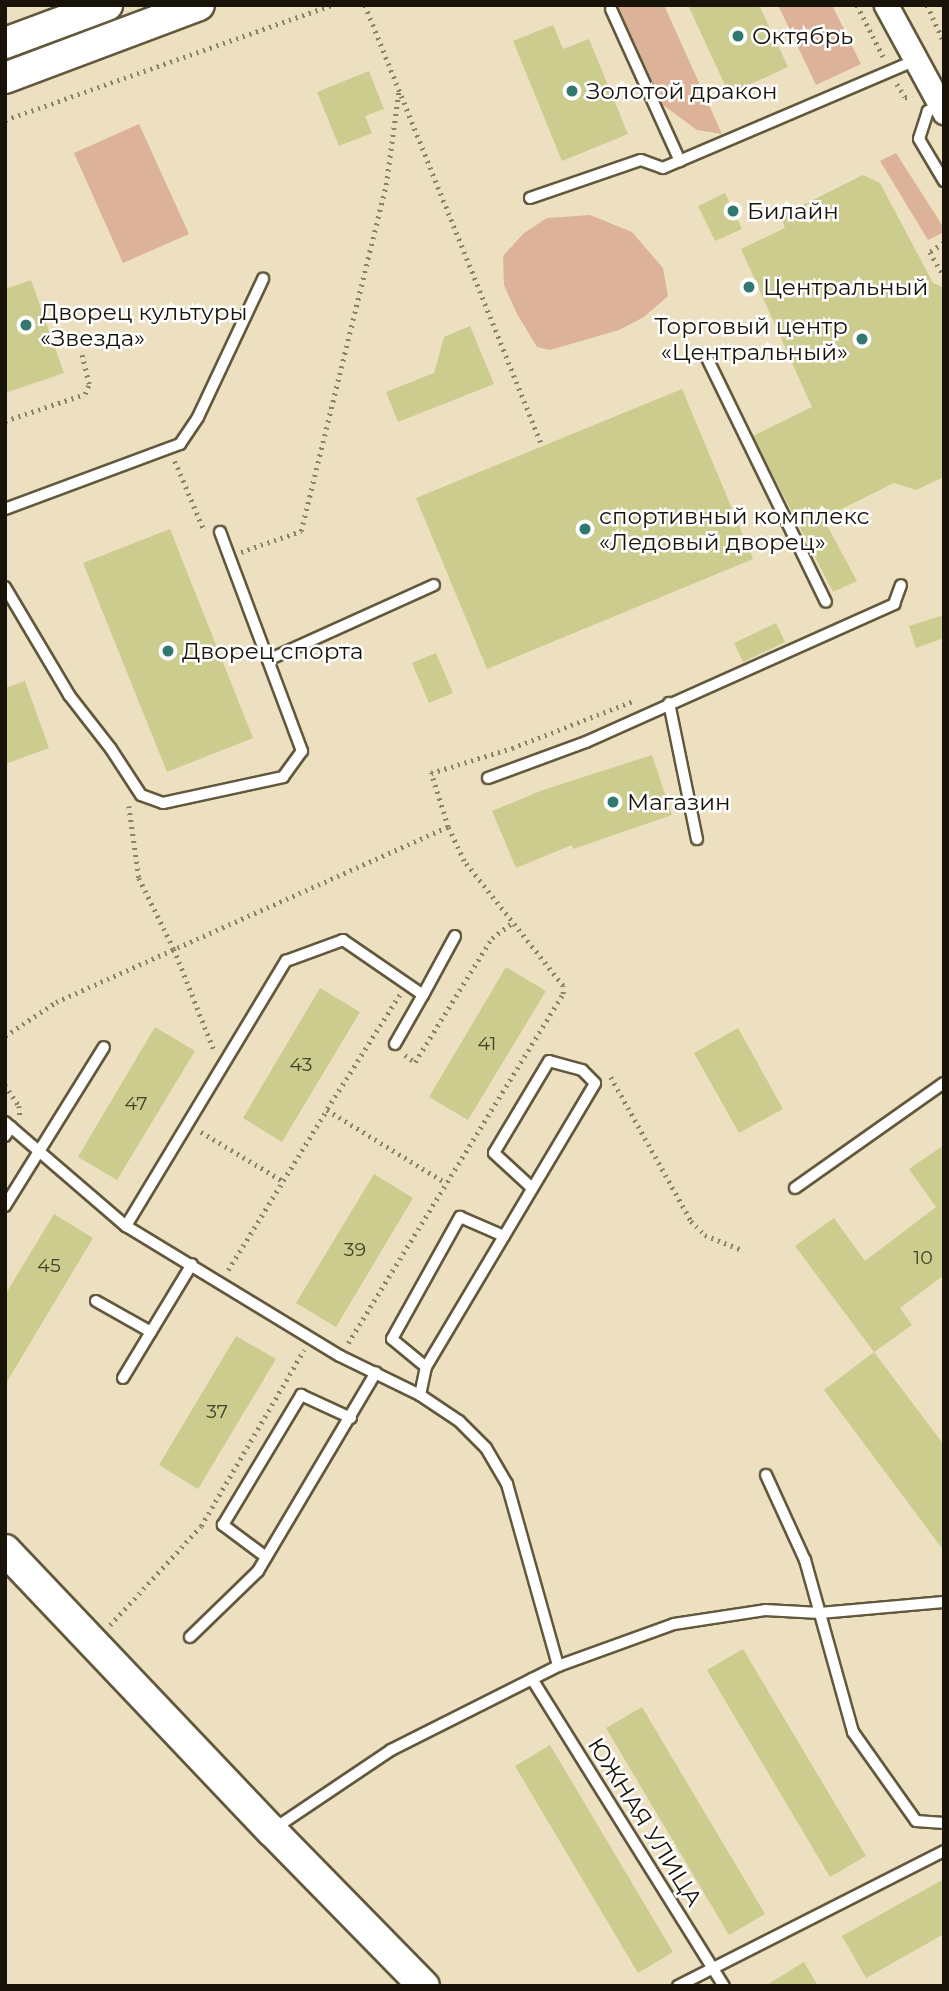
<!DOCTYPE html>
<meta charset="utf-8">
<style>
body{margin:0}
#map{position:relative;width:949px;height:1991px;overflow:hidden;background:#ece0c0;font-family:Montserrat,sans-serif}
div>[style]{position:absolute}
.green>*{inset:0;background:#dcb398}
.building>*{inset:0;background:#cbcc8e}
.path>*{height:4.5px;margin-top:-2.25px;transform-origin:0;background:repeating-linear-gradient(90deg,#8a826b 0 2px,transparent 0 7px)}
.roads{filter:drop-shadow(2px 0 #62583c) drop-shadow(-2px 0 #62583c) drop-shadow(0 2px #62583c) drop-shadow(0 -2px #62583c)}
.service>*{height:10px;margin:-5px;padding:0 5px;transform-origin:5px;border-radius:5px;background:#fff}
.tertiary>*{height:23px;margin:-11.5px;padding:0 11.5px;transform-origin:11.5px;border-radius:11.5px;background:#fff}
.primary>*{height:30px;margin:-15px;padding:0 15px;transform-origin:15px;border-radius:15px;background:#fff}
.dots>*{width:19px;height:19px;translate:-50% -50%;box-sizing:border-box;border:4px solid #fff;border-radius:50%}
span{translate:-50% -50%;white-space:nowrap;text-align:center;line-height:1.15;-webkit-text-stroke:5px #fff;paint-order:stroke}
.number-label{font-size:19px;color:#45412a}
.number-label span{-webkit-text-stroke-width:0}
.poi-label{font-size:23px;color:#181308}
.left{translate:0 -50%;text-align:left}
.right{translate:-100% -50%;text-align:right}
.street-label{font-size:23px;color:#181308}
.frame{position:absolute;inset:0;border:7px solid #181308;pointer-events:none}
</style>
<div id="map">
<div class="green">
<div style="clip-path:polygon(617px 5px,664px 5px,722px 134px,697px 130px,663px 105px)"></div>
<div style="clip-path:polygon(778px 5px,832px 5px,861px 64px,816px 85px)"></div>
<div style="clip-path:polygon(139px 124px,189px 234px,123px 263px,74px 153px)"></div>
<div style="clip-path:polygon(896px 153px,944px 228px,944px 232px,928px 240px,880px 161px)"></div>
<div style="clip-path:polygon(590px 215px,632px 232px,663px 268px,668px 296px,644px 317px,619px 330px,550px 350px,537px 347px,517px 314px,504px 285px,503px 256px,524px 233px,547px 218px)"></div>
</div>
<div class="building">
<div style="clip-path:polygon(688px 5px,759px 5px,788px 67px,729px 94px)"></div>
<div style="clip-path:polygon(553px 25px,563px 49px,589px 39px,628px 134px,562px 161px,513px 41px)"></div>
<div style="clip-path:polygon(369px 71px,384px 109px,365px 116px,372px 133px,339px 146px,317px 92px)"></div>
<div style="clip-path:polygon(863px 175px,880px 183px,933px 283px,944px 288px,944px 477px,916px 490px,894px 483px,823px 518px,857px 581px,833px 592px,753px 436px,812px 407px,741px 249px,785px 228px,781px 216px)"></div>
<div style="clip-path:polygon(725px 193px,742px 229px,715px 241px,698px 206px)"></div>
<div style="clip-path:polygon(31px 280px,64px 373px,5px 393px,5px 289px)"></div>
<div style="clip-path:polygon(470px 326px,494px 384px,398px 422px,386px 392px,434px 373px,444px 337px)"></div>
<div style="clip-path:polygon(682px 389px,753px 559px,487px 669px,416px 498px)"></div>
<div style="clip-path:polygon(170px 529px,253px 738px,167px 772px,83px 563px)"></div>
<div style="clip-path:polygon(944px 615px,944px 638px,916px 648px,909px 626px)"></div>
<div style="clip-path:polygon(776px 623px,785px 642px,743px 662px,734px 643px)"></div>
<div style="clip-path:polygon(436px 653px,453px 693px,429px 703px,412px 663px)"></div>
<div style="clip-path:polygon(25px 681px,49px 748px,5px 764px,5px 688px)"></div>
<div style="clip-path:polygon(652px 755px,672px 815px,573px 849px,572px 845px,516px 868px,492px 811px,543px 790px)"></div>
<div style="clip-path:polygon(506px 967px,546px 991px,468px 1120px,429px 1097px)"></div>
<div style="clip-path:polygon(320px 988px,360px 1012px,282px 1142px,243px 1118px)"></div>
<div style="clip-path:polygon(155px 1027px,195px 1051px,117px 1180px,78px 1157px)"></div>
<div style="clip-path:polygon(738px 1028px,783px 1109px,739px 1133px,694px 1053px)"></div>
<div style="clip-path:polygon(944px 1145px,944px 1275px,900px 1308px,912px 1325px,874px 1352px,795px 1246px,834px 1218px,865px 1261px,936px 1207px,909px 1169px)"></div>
<div style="clip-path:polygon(374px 1174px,413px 1198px,336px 1327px,296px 1303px)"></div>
<div style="clip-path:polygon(54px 1214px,93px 1238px,5px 1385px,5px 1295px)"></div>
<div style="clip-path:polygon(236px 1336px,276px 1359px,198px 1489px,159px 1465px)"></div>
<div style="clip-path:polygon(874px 1352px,944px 1445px,944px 1551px,824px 1390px)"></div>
<div style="clip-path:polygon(743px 1649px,866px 1856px,830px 1877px,707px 1670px)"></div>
<div style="clip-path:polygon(642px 1707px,765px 1914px,729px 1935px,606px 1728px)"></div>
<div style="clip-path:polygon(550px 1745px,673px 1952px,638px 1973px,515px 1766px)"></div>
<div style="clip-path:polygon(944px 1879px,944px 1934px,866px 1978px,842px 1936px)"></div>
<div style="clip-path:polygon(804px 1962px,818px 1986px,765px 1986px)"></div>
</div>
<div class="path">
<div style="left:365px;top:5px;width:475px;rotate:68.1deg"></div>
<div style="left:857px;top:5px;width:59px;rotate:63deg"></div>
<div style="left:927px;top:5px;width:41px;rotate:65.3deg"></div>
<div style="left:897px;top:84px;width:15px;rotate:58deg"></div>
<div style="left:905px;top:97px;width:7px;rotate:8deg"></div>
<div style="left:5px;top:120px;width:346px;rotate:-19.4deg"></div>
<div style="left:944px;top:243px;width:17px;rotate:147deg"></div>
<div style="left:930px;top:252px;width:28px;rotate:60deg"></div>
<div style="left:5px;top:421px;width:84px;rotate:-18.6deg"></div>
<div style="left:85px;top:394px;width:11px;rotate:-68deg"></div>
<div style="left:89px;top:384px;width:30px;rotate:-104deg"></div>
<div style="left:175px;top:461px;width:75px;rotate:67.2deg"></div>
<div style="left:241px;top:552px;width:64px;rotate:-19.3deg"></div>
<div style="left:301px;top:531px;width:356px;rotate:-76.2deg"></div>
<div style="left:386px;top:185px;width:97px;rotate:-82.3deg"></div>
<div style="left:129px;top:806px;width:73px;rotate:82.1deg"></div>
<div style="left:139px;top:878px;width:79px;rotate:63.8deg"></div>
<div style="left:174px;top:949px;width:109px;rotate:68.4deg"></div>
<div style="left:400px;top:995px;width:136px;rotate:122.4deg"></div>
<div style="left:327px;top:1110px;width:140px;rotate:31.5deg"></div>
<div style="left:5px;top:1036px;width:61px;rotate:-33.7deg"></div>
<div style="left:56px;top:1002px;width:429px;rotate:-24.1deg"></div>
<div style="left:448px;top:827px;width:57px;rotate:-107.5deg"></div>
<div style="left:431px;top:773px;width:85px;rotate:-17.2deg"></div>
<div style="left:512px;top:748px;width:130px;rotate:-21.2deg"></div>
<div style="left:405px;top:1055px;width:12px;rotate:35deg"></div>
<div style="left:415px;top:1062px;width:146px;rotate:-58.2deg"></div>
<div style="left:492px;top:938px;width:25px;rotate:-37deg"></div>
<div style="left:611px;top:1077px;width:165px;rotate:60.9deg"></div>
<div style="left:691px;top:1221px;width:20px;rotate:45deg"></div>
<div style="left:705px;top:1235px;width:42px;rotate:22.3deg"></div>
<div style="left:5px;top:1085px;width:25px;rotate:56deg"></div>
<div style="left:19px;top:1106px;width:9px;rotate:84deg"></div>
<div style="left:201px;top:1132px;width:96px;rotate:30.9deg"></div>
<div style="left:228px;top:1270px;width:188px;rotate:-58.3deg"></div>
<div style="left:348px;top:1343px;width:410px;rotate:-58.4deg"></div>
<div style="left:563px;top:994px;width:8px;rotate:-90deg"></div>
<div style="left:563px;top:986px;width:159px;rotate:-128.4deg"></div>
<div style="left:464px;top:861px;width:38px;rotate:-115deg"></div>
<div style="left:110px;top:1625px;width:134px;rotate:-47.4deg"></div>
<div style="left:201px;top:1526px;width:204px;rotate:-59.7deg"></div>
</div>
<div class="roads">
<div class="service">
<div style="left:611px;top:9px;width:167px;rotate:65.6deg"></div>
<div style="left:939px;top:105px;width:13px;rotate:151deg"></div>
<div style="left:928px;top:111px;width:29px;rotate:108deg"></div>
<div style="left:919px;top:139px;width:49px;rotate:59.2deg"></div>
<div style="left:530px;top:198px;width:117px;rotate:-18.9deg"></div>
<div style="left:641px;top:160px;width:23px;rotate:20deg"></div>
<div style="left:663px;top:168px;width:273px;rotate:-23.1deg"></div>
<div style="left:707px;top:358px;width:271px;rotate:64deg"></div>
<div style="left:5px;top:509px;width:187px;rotate:-20.4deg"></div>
<div style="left:180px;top:444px;width:32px;rotate:-56deg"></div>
<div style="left:198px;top:417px;width:153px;rotate:-64.8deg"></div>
<div style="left:5px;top:587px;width:126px;rotate:59.3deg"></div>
<div style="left:69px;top:695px;width:68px;rotate:52.1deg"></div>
<div style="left:111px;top:749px;width:55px;rotate:56.9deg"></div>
<div style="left:141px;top:795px;width:23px;rotate:20deg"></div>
<div style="left:163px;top:803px;width:123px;rotate:-12.2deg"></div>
<div style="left:283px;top:777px;width:32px;rotate:-54deg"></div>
<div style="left:302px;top:751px;width:234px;rotate:-110.5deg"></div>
<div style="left:268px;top:660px;width:182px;rotate:-24.3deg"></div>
<div style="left:669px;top:703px;width:139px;rotate:78.4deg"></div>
<div style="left:488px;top:778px;width:104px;rotate:-20.2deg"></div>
<div style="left:586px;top:742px;width:338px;rotate:-24.1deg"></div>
<div style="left:894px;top:604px;width:20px;rotate:-70deg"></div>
<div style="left:395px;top:1044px;width:56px;rotate:-60.3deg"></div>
<div style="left:5px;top:1122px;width:160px;rotate:40.7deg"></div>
<div style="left:126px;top:1226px;width:250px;rotate:31.3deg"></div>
<div style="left:340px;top:1356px;width:89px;rotate:26deg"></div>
<div style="left:420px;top:1395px;width:47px;rotate:33.7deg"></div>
<div style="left:459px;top:1421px;width:38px;rotate:45deg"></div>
<div style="left:486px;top:1448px;width:42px;rotate:59.7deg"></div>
<div style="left:507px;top:1484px;width:189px;rotate:74.3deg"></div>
<div style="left:5px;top:1136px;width:11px;rotate:-56deg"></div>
<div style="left:795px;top:1188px;width:182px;rotate:-35.2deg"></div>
<div style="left:5px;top:1206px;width:187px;rotate:-58.1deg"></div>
<div style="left:126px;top:1226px;width:310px;rotate:-58.9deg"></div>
<div style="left:286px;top:961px;width:61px;rotate:-20.2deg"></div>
<div style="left:343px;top:940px;width:97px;rotate:34.5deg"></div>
<div style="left:423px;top:995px;width:67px;rotate:-61.5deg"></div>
<div style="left:96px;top:1301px;width:63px;rotate:29.4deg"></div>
<div style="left:426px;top:1367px;width:44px;rotate:-140.5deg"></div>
<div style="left:392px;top:1339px;width:140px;rotate:-60.9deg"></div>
<div style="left:460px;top:1217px;width:48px;rotate:23.4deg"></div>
<div style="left:123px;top:1378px;width:133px;rotate:-58.8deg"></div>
<div style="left:420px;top:1395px;width:29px;rotate:-78deg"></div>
<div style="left:426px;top:1367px;width:330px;rotate:-59.2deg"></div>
<div style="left:595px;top:1083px;width:18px;rotate:-135deg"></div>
<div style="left:582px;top:1070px;width:34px;rotate:-165deg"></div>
<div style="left:549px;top:1061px;width:107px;rotate:120.9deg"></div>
<div style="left:494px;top:1153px;width:52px;rotate:42.6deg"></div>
<div style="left:766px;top:1475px;width:94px;rotate:65.4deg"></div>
<div style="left:805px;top:1560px;width:179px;rotate:74.4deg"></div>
<div style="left:853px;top:1732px;width:109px;rotate:54.7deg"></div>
<div style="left:916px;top:1821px;width:28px;rotate:4deg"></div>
<div style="left:266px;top:1557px;width:54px;rotate:-143.3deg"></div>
<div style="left:223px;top:1525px;width:152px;rotate:-59deg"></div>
<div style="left:301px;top:1395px;width:55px;rotate:24.7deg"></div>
<div style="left:190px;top:1637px;width:95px;rotate:-44.1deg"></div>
<div style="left:258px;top:1571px;width:231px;rotate:-59.3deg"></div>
<div style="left:532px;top:1679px;width:362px;rotate:58deg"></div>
<div style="left:275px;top:1828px;width:140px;rotate:-33.9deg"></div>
<div style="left:391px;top:1750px;width:187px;rotate:-26.7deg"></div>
<div style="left:558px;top:1666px;width:123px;rotate:-19.9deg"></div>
<div style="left:674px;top:1624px;width:92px;rotate:-8.7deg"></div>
<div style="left:765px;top:1610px;width:55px;rotate:3.1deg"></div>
<div style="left:820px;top:1613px;width:124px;rotate:-5.1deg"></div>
<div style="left:678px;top:1986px;width:298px;rotate:-26.9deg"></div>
</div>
<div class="tertiary">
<div style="left:886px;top:5px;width:122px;rotate:61.5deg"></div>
</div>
<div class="primary">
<div style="left:5px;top:43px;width:109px;rotate:-20.4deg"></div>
<div style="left:5px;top:78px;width:207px;rotate:-20.6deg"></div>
<div style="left:5px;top:1550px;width:388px;rotate:46.5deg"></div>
<div style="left:272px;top:1831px;width:217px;rotate:45.6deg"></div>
</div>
</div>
<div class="dots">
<div style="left:738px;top:36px;background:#33786e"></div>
<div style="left:572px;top:91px;background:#33786e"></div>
<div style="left:733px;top:211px;background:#33786e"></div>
<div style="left:749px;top:287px;background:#33786e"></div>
<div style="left:26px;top:325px;background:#33786e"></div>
<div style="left:862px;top:339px;background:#33786e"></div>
<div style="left:585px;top:529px;background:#33786e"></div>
<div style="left:168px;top:651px;background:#33786e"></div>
<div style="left:613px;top:802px;background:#33786e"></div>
</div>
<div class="number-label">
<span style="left:487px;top:1044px">41</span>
<span style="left:301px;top:1065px">43</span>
<span style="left:136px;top:1104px">47</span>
<span style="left:355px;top:1250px">39</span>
<span style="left:923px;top:1258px">10</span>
<span style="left:49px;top:1266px">45</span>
<span style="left:217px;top:1412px">37</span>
</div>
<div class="poi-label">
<span class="left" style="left:752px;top:36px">Октябрь</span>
<span class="left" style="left:586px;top:91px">Золотой дракон</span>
<span class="left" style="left:747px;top:211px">Билайн</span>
<span class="left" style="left:763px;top:287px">Центральный</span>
<span class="left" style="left:40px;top:325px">Дворец культуры<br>«Звезда»</span>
<span class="right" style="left:848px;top:339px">Торговый центр<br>«Центральный»</span>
<span class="left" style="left:599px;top:529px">спортивный комплекс<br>«Ледовый дворец»</span>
<span class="left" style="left:182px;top:651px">Дворец спорта</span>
<span class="left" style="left:627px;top:802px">Магазин</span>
</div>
<div class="street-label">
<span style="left:645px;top:1822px;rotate:58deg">ЮЖНАЯ УЛИЦА</span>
</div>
<div class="frame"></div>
</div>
